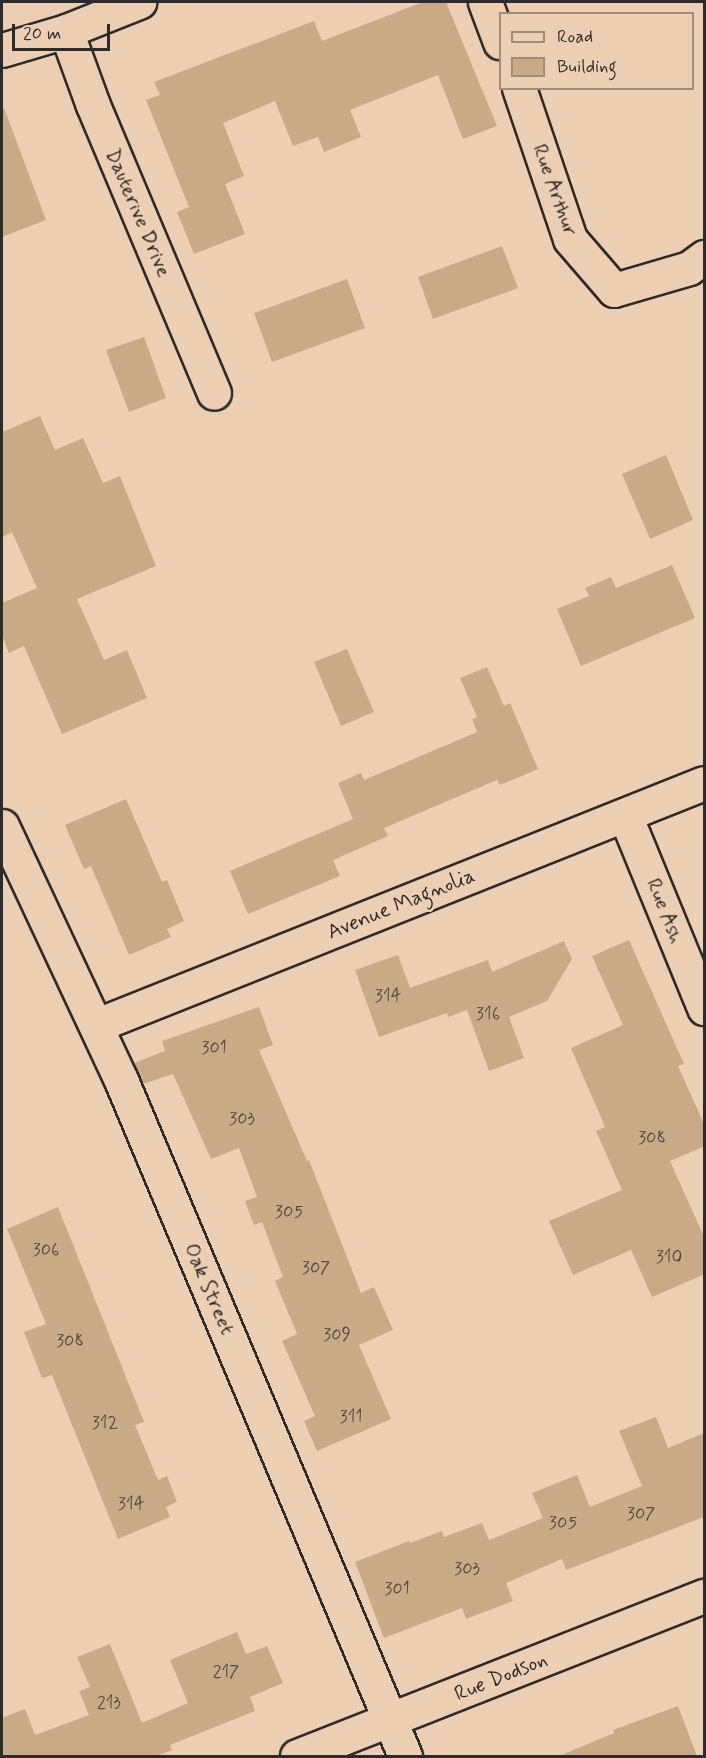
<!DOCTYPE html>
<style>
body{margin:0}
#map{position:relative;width:706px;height:1758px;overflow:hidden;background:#eccfb2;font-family:Mynerve,sans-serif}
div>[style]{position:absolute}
.building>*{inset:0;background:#c8ab86}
.roads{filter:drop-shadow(2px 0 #2b2b2b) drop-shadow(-2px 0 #2b2b2b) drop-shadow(0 2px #2b2b2b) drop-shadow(0 -2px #2b2b2b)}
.street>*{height:33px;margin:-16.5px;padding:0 16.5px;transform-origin:16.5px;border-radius:16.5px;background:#eccfb2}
.secondary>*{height:33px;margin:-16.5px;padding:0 16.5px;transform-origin:16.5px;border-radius:16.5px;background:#eccfb2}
span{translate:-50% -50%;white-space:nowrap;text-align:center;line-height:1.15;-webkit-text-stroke:5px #eccfb2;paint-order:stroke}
.number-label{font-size:18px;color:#524b42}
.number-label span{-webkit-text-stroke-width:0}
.street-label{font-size:21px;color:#2b2b2b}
.frame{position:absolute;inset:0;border:3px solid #2b2b2b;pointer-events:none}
.legend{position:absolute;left:499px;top:12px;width:195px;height:78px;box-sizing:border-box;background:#eccfb2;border:2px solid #9f8d7c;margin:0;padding:8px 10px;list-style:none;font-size:18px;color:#2b2b2b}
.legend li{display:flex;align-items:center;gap:12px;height:30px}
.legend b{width:30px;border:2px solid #9f8d7c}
.scale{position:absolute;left:12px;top:24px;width:98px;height:27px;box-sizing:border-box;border:3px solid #2b2b2b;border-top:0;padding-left:8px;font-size:18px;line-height:21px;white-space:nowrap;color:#2b2b2b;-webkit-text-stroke:4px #eccfb2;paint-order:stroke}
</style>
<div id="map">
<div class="building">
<div style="clip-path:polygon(423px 2px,446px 2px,497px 126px,463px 139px,438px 75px,350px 110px,361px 137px,324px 152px,318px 137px,293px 146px,275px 101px,223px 123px,244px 176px,225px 184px,245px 234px,194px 254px,177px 212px,189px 207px,146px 100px,160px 95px,154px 82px,314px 21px,322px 41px)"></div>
<div style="clip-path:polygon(4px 108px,46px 220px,2px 237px,2px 109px)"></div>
<div style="clip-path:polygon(502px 246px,518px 288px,433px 319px,418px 277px)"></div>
<div style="clip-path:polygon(347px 279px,365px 328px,272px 362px,254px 313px)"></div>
<div style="clip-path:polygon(144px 337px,166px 398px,129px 412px,106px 350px)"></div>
<div style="clip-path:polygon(40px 416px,55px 450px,83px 438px,103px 483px,120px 476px,156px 566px,77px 599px,104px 660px,127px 650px,147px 698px,62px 734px,24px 646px,9px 653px,2px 635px,2px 603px,37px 588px,12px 532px,2px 537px,2px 432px)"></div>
<div style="clip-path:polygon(666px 455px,693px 520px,650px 539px,622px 474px)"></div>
<div style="clip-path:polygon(672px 565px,695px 618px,581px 666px,557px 609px,589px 596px,585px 588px,611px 577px,616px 588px)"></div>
<div style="clip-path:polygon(347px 649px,374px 712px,341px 726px,314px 662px)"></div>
<div style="clip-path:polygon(487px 667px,504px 706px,510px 703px,538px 769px,500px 785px,497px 780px,384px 828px,388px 836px,333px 860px,340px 876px,248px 914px,230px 871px,353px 819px,338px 783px,361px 773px,364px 780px,477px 732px,472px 719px,477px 717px,460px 678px)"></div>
<div style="clip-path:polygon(126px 799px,162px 882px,167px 880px,184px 921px,167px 929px,171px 937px,129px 955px,91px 866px,84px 869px,65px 825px)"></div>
<div style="clip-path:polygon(629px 940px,684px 1064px,678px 1066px,705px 1126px,705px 1146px,670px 1161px,705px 1239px,705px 1274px,652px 1297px,631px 1250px,573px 1275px,549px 1221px,622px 1190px,596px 1131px,605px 1127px,571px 1048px,623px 1025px,592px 956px)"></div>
<div style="clip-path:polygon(564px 941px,572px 959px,547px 1001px,509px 1017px,524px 1058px,489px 1071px,467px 1010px,448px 1017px,447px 1013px,379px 1037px,355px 970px,398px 955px,410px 988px,488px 960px,492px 972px)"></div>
<div style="clip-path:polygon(259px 1007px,273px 1045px,259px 1050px,307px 1161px,309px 1160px,361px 1293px,374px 1287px,393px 1330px,359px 1345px,391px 1419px,317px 1451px,304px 1421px,315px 1416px,282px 1341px,297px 1334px,275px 1281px,283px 1277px,262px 1222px,254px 1225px,245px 1201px,257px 1197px,239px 1148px,211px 1159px,173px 1074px,143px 1084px,134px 1063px,165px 1051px,162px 1041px)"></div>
<div style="clip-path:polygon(58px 1207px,144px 1422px,135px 1425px,158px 1480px,167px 1476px,177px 1502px,166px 1507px,170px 1517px,118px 1539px,52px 1375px,42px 1378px,24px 1332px,46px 1324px,7px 1229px)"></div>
<div style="clip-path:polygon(656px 1417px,668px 1448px,704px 1433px,704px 1517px,566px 1570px,562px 1559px,506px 1583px,513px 1601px,466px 1619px,462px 1608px,384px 1638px,355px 1562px,409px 1541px,410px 1543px,442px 1531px,444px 1537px,482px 1523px,489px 1540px,543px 1518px,532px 1493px,577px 1475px,590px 1507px,642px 1486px,619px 1431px)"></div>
<div style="clip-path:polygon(237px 1632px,246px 1654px,267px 1646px,283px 1683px,250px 1697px,255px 1711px,170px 1745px,172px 1750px,156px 1756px,2px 1756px,2px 1718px,25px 1709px,35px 1735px,89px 1715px,79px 1691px,90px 1687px,77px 1657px,110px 1644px,142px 1723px,188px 1703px,170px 1660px)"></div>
<div style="clip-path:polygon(678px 1706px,697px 1756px,559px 1756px,614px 1733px,613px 1730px)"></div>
</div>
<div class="roads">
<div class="street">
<div style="left:485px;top:2px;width:43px;rotate:69.4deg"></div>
<div style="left:66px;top:31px;width:79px;rotate:70deg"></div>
<div style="left:93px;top:105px;width:312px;rotate:67.2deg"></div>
<div style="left:519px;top:88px;width:159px;rotate:71.3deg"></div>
<div style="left:570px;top:239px;width:67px;rotate:49.2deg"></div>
<div style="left:614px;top:290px;width:78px;rotate:-16.3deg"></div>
<div style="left:689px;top:268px;width:19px;rotate:-36deg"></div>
<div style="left:625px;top:815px;width:209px;rotate:67.7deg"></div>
<div style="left:97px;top:1025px;width:653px;rotate:-21.74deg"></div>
<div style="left:297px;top:1756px;width:437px;rotate:-21.5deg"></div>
</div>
<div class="secondary">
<div style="left:2px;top:50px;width:67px;rotate:-16.5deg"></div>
<div style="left:66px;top:31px;width:79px;rotate:-21.7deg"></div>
<div style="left:2px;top:826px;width:280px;rotate:64.9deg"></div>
<div style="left:121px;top:1080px;width:733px;rotate:67.21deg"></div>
</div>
</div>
<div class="number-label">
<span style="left:388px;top:996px">314</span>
<span style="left:488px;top:1014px">316</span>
<span style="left:214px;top:1048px">301</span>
<span style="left:242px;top:1119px">303</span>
<span style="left:652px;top:1138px">308</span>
<span style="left:289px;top:1212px">305</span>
<span style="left:46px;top:1250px">306</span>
<span style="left:669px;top:1257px">310</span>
<span style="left:316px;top:1268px">307</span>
<span style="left:337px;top:1335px">309</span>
<span style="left:70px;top:1341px">308</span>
<span style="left:351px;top:1417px">311</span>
<span style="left:105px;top:1423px">312</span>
<span style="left:131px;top:1504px">314</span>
<span style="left:641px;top:1514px">307</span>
<span style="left:563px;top:1523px">305</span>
<span style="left:467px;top:1569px">303</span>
<span style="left:397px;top:1589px">301</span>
<span style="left:226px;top:1672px">217</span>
<span style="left:109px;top:1703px">213</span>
</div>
<div class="street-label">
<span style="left:555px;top:190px;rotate:70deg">Rue Arthur</span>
<span style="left:138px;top:213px;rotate:67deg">Dauterive Drive</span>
<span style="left:401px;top:904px;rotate:-22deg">Avenue Magnolia</span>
<span style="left:665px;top:911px;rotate:68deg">Rue Ash</span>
<span style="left:209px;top:1289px;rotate:67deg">Oak Street</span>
<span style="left:501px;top:1677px;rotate:-22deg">Rue Dodson</span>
</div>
<div class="frame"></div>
<ul class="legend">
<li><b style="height:8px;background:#eccfb2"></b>Road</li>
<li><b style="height:16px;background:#c8ab86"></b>Building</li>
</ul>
<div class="scale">20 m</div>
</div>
